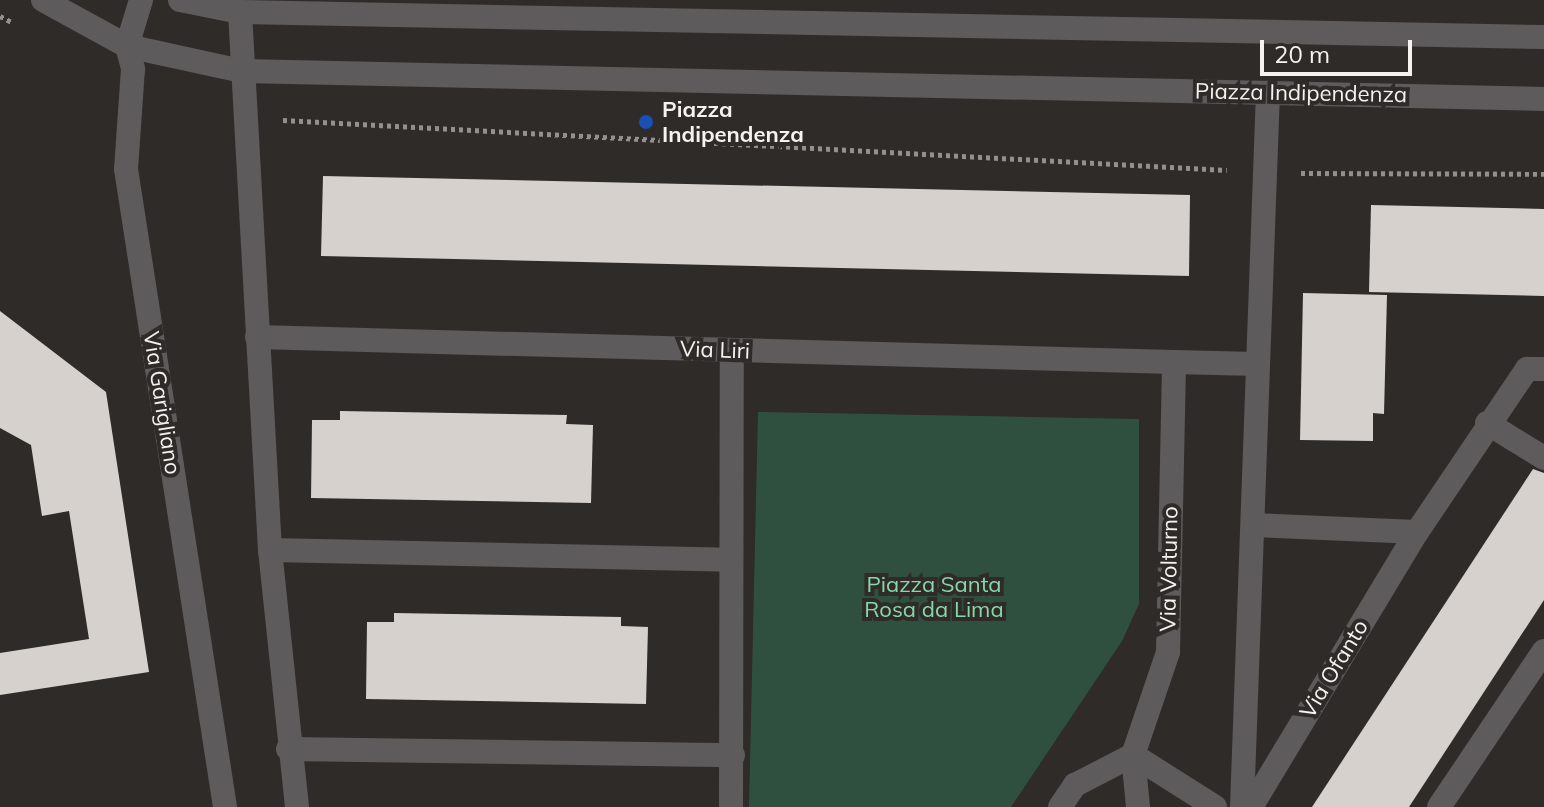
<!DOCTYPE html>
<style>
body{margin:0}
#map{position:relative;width:1544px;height:807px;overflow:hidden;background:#2f2b28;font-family:Mulish,sans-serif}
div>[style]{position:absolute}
.green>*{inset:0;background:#30503f}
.building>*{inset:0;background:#d6d1cc}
.path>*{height:5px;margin-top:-2.5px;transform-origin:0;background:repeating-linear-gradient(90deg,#94908d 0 4px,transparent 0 8px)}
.street>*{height:24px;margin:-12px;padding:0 12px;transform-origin:12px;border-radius:12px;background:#5e5b5c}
.dots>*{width:22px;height:22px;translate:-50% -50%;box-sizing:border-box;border:4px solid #2f2b28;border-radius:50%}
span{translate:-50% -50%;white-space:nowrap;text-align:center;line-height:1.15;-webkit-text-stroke:8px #2f2b28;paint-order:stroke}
.street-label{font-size:22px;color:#f5f2ef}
.poi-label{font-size:22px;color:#f5f2ef;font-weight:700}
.left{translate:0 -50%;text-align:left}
.park-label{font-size:22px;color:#86d7ab}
.scale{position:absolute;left:1260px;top:40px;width:152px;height:36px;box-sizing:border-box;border:4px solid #f5f2ef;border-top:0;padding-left:10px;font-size:24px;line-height:28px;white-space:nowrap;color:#f5f2ef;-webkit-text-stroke:6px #2f2b28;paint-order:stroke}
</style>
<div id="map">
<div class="green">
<div style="clip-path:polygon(758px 412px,1139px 419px,1139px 604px,1122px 641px,1011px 807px,749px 807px)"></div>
</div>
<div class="building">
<div style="clip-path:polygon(323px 176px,1190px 195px,1189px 276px,321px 256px)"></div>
<div style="clip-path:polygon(1371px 205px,1544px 209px,1544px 296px,1369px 292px)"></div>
<div style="clip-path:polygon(1303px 293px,1387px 295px,1384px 414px,1373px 413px,1373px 441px,1300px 440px)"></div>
<div style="clip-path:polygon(0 311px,106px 392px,149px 672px,0 695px,0 653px,89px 639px,69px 511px,42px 516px,31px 445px,0 428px)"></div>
<div style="clip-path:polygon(340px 411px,567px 415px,566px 424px,593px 425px,591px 503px,311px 498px,312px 420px,340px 420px)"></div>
<div style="clip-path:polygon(1533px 469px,1544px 473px,1544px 600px,1409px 807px,1312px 807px)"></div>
<div style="clip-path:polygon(394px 613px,621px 617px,621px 626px,648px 627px,646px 704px,366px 699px,367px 622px,394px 622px)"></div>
</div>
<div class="path">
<div style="left:0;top:16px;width:13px;rotate:27deg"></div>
<div style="left:283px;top:120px;width:945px;rotate:3.03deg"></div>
<div style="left:1301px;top:173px;width:243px;rotate:0.2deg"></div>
</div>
<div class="street">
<div style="left:43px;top:0;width:96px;rotate:28.7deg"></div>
<div style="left:127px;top:46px;width:118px;rotate:12.3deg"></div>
<div style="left:242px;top:71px;width:1302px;rotate:1.23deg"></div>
<div style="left:141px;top:0;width:48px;rotate:106.9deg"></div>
<div style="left:127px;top:46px;width:24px;rotate:75deg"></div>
<div style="left:133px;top:69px;width:100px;rotate:94deg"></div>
<div style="left:126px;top:169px;width:646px;rotate:81.18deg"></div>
<div style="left:180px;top:0;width:61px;rotate:11.3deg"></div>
<div style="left:240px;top:12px;width:1304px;rotate:1.1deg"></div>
<div style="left:240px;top:12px;width:539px;rotate:86.81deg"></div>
<div style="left:270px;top:550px;width:258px;rotate:84deg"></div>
<div style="left:257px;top:337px;width:917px;rotate:1.56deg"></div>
<div style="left:1487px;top:423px;width:67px;rotate:31.6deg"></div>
<div style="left:1254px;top:525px;width:163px;rotate:2.5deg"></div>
<div style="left:1417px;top:532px;width:197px;rotate:-56deg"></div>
<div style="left:1527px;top:369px;width:17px"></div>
<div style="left:270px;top:550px;width:460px;rotate:1.2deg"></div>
<div style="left:288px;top:749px;width:445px;rotate:0.8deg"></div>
<div style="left:731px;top:807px;width:457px;rotate:-89.9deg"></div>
<div style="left:1060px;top:807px;width:27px;rotate:-56deg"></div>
<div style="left:1075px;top:785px;width:65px;rotate:-27.3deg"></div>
<div style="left:1133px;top:755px;width:52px;rotate:84.5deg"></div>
<div style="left:1215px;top:807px;width:97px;rotate:-147.6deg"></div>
<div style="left:1133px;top:755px;width:109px;rotate:-71.2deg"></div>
<div style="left:1168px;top:652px;width:290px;rotate:-88.8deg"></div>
<div style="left:1174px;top:362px;width:82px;rotate:1.4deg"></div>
<div style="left:1242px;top:807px;width:715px;rotate:-87.92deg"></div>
<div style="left:1251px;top:807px;width:321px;rotate:-58.9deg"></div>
<div style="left:1439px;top:807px;width:188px;rotate:-56.1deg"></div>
</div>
<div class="dots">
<div style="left:646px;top:122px;background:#1a4fb4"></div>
</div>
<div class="street-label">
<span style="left:1301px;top:93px;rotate:1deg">Piazza Indipendenza</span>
<span style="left:715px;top:350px;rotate:2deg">Via Liri</span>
<span style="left:162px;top:403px;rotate:81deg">Via Garigliano</span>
<span style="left:1169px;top:569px;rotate:-89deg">Via Volturno</span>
<span style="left:1334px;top:669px;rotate:-59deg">Via Ofanto</span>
</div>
<div class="poi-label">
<span class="left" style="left:662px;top:122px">Piazza<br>Indipendenza</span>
</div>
<div class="park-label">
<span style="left:934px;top:597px">Piazza Santa<br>Rosa da Lima</span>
</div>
<div class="scale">20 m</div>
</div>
